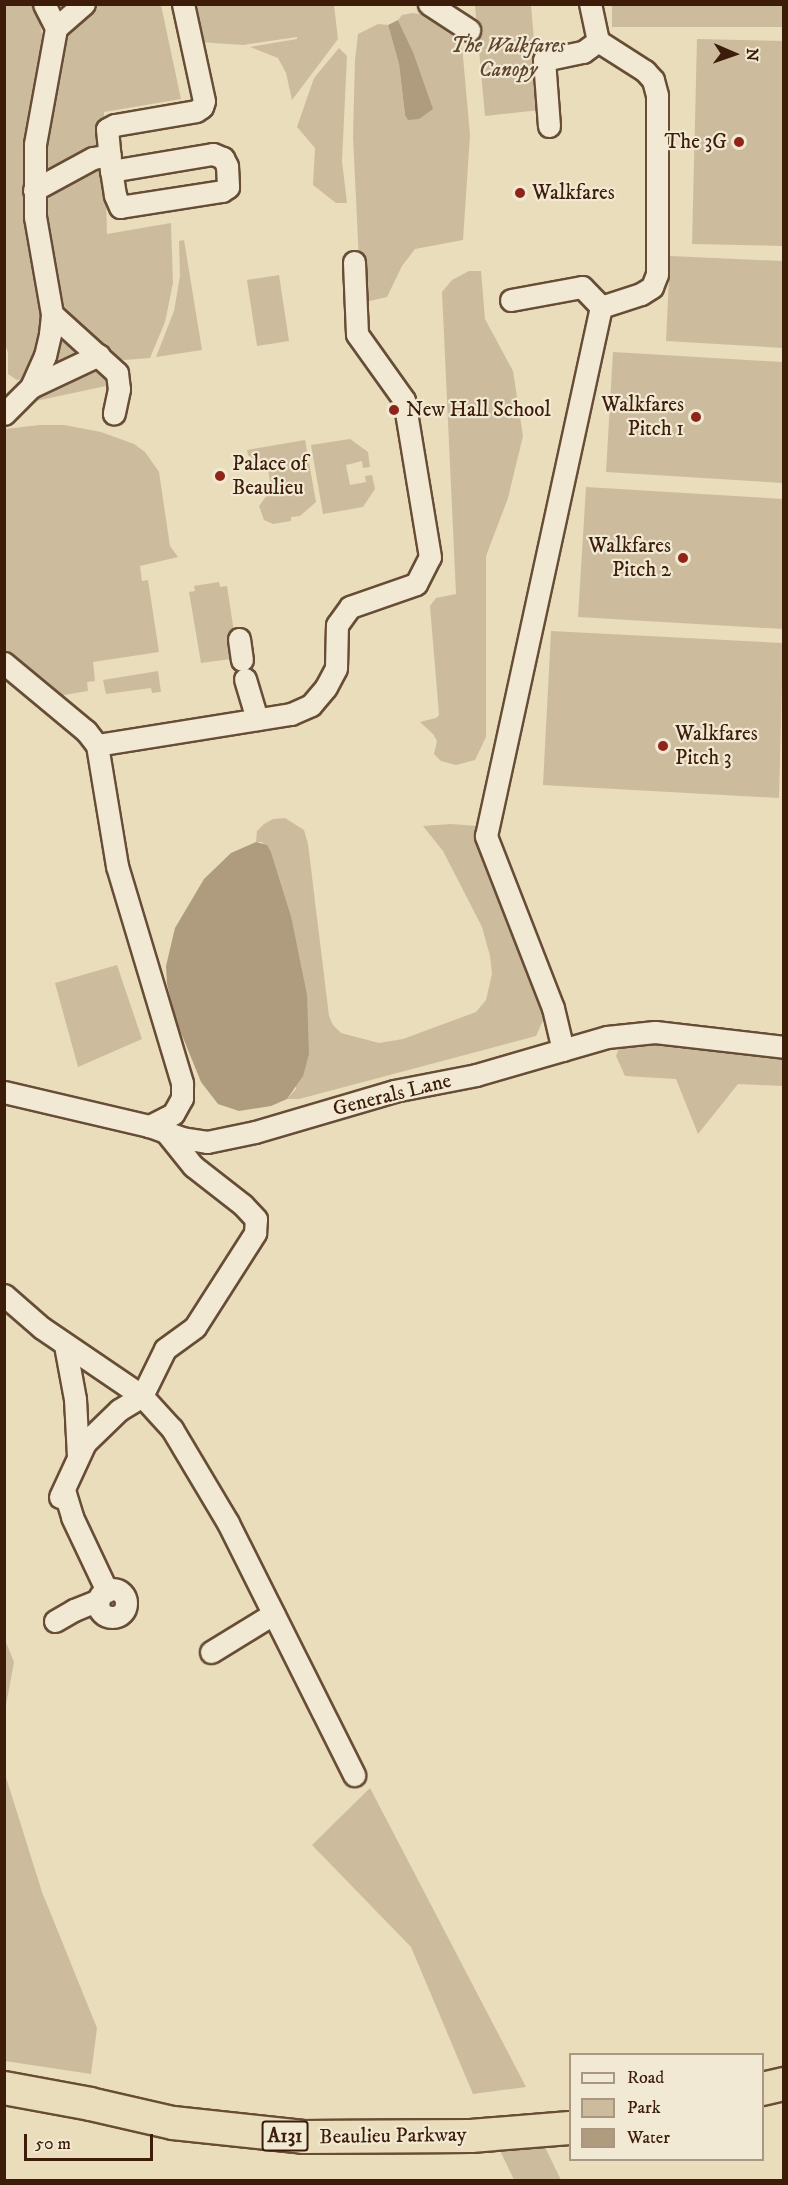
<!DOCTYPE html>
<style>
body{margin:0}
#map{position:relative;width:788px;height:2185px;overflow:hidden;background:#e9ddbb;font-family:"IM FELL DW Pica",serif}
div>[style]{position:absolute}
.green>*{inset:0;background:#ccbc9d}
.water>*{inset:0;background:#af9c7e}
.roads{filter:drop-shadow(2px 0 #684d36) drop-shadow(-2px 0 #684d36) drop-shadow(0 2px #684d36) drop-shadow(0 -2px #684d36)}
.minor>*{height:21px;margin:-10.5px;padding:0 10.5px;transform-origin:10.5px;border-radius:10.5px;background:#f1e9d3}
.minor>.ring{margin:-10.5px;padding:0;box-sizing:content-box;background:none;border:21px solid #f1e9d3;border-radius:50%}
.highway>*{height:32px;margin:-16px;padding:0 16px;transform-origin:16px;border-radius:16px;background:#e9ddbb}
.dots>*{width:16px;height:16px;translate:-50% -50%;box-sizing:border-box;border:3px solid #f1e9d3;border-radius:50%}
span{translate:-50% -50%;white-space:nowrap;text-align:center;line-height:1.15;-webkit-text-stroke:4.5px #f1e9d3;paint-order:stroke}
.shield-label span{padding:2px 4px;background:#f1e9d3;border:2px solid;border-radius:4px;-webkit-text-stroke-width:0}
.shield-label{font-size:20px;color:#3d1d09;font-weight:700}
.park-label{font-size:21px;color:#61452e;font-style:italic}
.poi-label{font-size:21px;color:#3d1d09}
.right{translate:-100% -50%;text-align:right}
.left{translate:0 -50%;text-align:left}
.street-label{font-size:21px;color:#3d1d09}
.frame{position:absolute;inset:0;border:6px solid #3d1d09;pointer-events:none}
.legend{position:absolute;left:569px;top:2053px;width:195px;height:108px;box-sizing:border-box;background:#f1e9d3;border:2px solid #a99782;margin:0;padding:8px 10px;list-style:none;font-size:18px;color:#3d1d09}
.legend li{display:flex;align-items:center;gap:12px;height:30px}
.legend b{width:30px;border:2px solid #a99782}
.north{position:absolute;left:704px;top:24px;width:60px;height:60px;-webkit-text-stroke:4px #f1e9d3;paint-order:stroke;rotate:92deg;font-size:16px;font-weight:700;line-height:24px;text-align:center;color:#3d1d09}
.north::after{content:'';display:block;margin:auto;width:21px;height:27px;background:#3d1d09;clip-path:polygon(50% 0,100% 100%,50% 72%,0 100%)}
.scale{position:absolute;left:24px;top:2134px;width:129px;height:27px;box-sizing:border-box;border:3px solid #3d1d09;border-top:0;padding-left:8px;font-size:18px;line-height:21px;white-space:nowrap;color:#3d1d09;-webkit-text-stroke:4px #f1e9d3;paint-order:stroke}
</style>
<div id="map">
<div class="green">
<div style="clip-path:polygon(495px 4px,531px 5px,540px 110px,485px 116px,475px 6px)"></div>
<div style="clip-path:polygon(4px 5px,37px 5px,42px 34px,44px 314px,37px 358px,23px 379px,17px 380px,8px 374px,8px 352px,4px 342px)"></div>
<div style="clip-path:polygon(95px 5px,161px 5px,181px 99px,104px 112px,105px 143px,51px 173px,42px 174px,40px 142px,65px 28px)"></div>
<div style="clip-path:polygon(195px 5px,334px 5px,338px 39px,292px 100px,286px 73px,278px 58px,250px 47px,297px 39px,297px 37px,243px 45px,199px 42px)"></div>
<div style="clip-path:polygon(612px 5px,783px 5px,783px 27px,612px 27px)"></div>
<div style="clip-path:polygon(412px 13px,421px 14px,461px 34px,470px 135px,463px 240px,415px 249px,402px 266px,387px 297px,361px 303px,353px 137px,355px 60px,358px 34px,378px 24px,388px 25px,399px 64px,405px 115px,413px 52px,398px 20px,402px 15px)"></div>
<div style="clip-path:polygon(697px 39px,783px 41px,783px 246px,692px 244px)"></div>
<div style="clip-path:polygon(339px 48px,347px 56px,342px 161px,347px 203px,336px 203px,313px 185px,315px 148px,297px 127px,314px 78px)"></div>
<div style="clip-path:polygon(105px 165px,107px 234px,171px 223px,173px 283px,165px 322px,150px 358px,124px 360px,115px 358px,61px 311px,44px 220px,45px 204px,54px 190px,80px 171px)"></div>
<div style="clip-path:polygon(184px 240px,202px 350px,156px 357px,174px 311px,180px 276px,179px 241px)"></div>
<div style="clip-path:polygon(670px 256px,783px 261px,783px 348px,666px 341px)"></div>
<div style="clip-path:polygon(469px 271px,481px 271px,485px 319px,513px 371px,523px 436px,508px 498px,486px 556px,486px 737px,475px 760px,456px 765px,441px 761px,434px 754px,437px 741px,433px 734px,420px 722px,436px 718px,439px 715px,430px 606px,436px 598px,456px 594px,442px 292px,452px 280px)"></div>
<div style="clip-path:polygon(279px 275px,289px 341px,257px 346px,247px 280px)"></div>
<div style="clip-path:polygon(59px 326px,92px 354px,44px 377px)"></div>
<div style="clip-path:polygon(613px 352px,783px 362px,783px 483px,606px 472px)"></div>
<div style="clip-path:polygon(98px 361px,110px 379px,106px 386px,31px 402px,40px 388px)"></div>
<div style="clip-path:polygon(40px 425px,64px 425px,101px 432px,134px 444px,145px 452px,159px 472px,170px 546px,178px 557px,140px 566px,142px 581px,148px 580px,159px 652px,93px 662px,95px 681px,87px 682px,88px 691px,64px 695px,65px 700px,5px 657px,5px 429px)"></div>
<div style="clip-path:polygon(350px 439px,368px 452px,370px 467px,363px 468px,362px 461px,346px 465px,350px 485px,366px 482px,365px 476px,372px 475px,375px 489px,363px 507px,323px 514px,311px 445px)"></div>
<div style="clip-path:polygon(305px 440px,316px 502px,300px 516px,291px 517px,291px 521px,273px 524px,264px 520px,259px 506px,271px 490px,268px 468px,248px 455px,247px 450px)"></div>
<div style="clip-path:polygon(586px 487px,783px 499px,783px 629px,578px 617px)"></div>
<div style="clip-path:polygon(219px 582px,220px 587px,227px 586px,238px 658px,201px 663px,189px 592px,195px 591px,194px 586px)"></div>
<div style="clip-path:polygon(551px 631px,783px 643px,779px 798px,543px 785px)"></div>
<div style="clip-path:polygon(158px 671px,161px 692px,152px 693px,151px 688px,106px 694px,103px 680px)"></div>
<div style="clip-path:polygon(285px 818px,304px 830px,308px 844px,329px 1016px,333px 1025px,341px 1033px,379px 1043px,403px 1039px,476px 1012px,486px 1000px,492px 974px,490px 956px,482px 927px,443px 851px,423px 826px,451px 824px,477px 826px,477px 837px,545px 1016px,536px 1036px,299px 1099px,287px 1099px,296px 1089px,291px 916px,271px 852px,262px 842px,256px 842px,257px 831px,264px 824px,273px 819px)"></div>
<div style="clip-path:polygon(117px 965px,142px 1039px,78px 1067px,55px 983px)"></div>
<div style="clip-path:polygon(647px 1039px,783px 1054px,783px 1086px,738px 1084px,698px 1134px,676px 1079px,625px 1076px,616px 1056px,620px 1045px)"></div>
<div style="clip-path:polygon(5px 1640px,14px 1662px,5px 1710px)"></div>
<div style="clip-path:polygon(4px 1771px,42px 1892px,97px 2028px,91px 2074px,5px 2061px)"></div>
<div style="clip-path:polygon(370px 1788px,526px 2087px,473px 2094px,411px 1947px,312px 1845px)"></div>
<div style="clip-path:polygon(541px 2139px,561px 2180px,514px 2180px,496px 2142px)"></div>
</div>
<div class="water">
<div style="clip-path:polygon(398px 20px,413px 52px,433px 109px,419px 119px,408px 120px,405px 115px,399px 64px,388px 25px)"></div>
<div style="clip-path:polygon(256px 842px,267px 845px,271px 852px,291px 916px,307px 995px,309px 1054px,303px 1076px,287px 1099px,271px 1106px,239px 1111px,218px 1104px,201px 1082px,175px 1018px,167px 984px,166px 966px,175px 928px,204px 879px,231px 853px)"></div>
</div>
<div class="roads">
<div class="minor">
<div style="left:44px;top:4px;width:27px;rotate:63deg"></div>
<div style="left:429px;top:4px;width:48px;rotate:33deg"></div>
<div style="left:549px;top:126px;width:66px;rotate:-94.3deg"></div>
<div style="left:544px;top:60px;width:40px;rotate:-12deg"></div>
<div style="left:583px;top:52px;width:19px;rotate:-36deg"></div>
<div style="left:111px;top:171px;width:103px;rotate:-9.5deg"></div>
<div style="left:213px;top:154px;width:11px;rotate:22deg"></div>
<div style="left:223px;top:158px;width:9px;rotate:63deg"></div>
<div style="left:227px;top:166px;width:21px;rotate:87deg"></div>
<div style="left:228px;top:187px;width:7px;rotate:146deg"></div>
<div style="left:222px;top:191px;width:103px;rotate:171.1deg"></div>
<div style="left:120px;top:207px;width:13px;rotate:-113deg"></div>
<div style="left:115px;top:195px;width:24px;rotate:-99deg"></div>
<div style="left:111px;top:171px;width:42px;rotate:-95.4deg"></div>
<div style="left:107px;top:129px;width:9px;rotate:-27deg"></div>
<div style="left:115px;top:125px;width:82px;rotate:-9.8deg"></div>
<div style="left:196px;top:111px;width:7px;rotate:-34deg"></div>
<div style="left:202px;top:107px;width:6px;rotate:-72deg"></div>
<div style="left:204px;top:101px;width:99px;rotate:-102.2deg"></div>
<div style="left:34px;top:190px;width:67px;rotate:-28.5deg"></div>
<div style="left:93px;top:158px;width:17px;rotate:-10deg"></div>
<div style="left:511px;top:300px;width:72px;rotate:-10.4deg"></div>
<div style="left:582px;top:287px;width:28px;rotate:46deg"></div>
<div style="left:601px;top:307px;width:42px;rotate:-18deg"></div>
<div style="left:641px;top:294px;width:13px;rotate:-32deg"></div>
<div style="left:652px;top:287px;width:14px;rotate:-69deg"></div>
<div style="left:657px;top:274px;width:179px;rotate:-90deg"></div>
<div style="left:657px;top:95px;width:16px;rotate:-105deg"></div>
<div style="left:653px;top:80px;width:12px;rotate:-132deg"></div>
<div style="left:645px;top:71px;width:56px;rotate:-147.4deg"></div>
<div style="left:598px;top:41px;width:38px;rotate:-102deg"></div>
<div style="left:52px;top:314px;width:88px;rotate:42.2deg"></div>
<div style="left:117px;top:373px;width:16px;rotate:83deg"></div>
<div style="left:119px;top:389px;width:25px;rotate:102deg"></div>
<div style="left:31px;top:387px;width:75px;rotate:-25.2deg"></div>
<div style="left:4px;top:414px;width:38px;rotate:-45deg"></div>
<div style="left:31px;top:387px;width:34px;rotate:-66deg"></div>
<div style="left:45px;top:356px;width:23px;rotate:-77deg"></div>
<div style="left:50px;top:334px;width:20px;rotate:-84deg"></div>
<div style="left:52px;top:314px;width:98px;rotate:-99.9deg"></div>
<div style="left:35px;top:217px;width:73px;rotate:-90deg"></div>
<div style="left:35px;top:144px;width:118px;rotate:-79.7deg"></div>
<div style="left:56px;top:28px;width:37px;rotate:-41deg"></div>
<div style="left:239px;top:639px;width:21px;rotate:82deg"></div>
<div style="left:4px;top:663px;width:107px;rotate:39.7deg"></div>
<div style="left:86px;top:731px;width:18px;rotate:52deg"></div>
<div style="left:97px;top:745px;width:123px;rotate:80.6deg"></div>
<div style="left:117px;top:866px;width:227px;rotate:73.3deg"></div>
<div style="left:182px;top:1083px;width:15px;rotate:90deg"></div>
<div style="left:182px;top:1098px;width:18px;rotate:119deg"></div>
<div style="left:173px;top:1114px;width:27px;rotate:153deg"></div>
<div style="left:245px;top:679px;width:42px;rotate:73.3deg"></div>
<div style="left:97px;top:745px;width:196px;rotate:-9.1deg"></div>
<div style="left:291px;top:714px;width:22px;rotate:-24deg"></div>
<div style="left:311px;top:705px;width:23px;rotate:-50deg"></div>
<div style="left:326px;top:687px;width:21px;rotate:-62deg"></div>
<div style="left:336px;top:668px;width:43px;rotate:-88.7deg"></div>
<div style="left:337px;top:625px;width:22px;rotate:-54deg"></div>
<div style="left:350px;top:607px;width:70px;rotate:-19.2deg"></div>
<div style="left:416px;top:584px;width:30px;rotate:-63deg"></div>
<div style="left:430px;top:557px;width:159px;rotate:-99.4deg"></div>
<div style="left:404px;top:400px;width:81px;rotate:-125.5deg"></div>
<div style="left:357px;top:334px;width:72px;rotate:-92.4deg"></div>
<div style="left:563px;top:1050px;width:43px;rotate:-103.4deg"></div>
<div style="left:553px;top:1008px;width:185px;rotate:-111.3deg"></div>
<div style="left:486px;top:836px;width:541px;rotate:-77.74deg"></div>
<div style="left:4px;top:1092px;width:149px;rotate:13.2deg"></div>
<div style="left:149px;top:1126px;width:35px;rotate:20deg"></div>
<div style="left:182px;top:1138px;width:25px;rotate:9deg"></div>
<div style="left:207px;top:1142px;width:49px;rotate:-11.8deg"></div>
<div style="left:255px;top:1132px;width:145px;rotate:-16.4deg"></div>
<div style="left:394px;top:1091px;width:84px;rotate:-11deg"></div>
<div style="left:476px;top:1075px;width:136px;rotate:-16.2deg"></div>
<div style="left:607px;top:1037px;width:48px;rotate:-5.9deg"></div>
<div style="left:655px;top:1032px;width:130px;rotate:6.6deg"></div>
<div style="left:4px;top:1295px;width:50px;rotate:41deg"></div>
<div style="left:42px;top:1328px;width:121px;rotate:34.2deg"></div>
<div style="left:142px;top:1396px;width:45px;rotate:47.7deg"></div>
<div style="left:172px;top:1429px;width:109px;rotate:59.2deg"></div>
<div style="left:228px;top:1523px;width:282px;rotate:63.4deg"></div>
<div style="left:65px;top:1345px;width:55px;rotate:79.5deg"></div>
<div style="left:75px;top:1399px;width:57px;rotate:87deg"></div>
<div style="left:64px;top:1490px;width:28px;rotate:73deg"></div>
<div style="left:72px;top:1517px;width:82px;rotate:64.7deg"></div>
<div style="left:60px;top:1497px;width:60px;rotate:-65.2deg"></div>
<div style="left:85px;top:1443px;width:47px;rotate:-44.1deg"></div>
<div style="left:119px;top:1410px;width:27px;rotate:-31deg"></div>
<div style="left:142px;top:1396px;width:52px;rotate:-63.9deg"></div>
<div style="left:165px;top:1349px;width:37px;rotate:-36deg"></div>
<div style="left:195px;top:1327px;width:112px;rotate:-57.4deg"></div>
<div style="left:255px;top:1233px;width:14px;rotate:-86deg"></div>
<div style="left:256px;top:1219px;width:19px;rotate:-133deg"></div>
<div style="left:243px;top:1205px;width:63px;rotate:-142deg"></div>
<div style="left:193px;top:1166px;width:45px;rotate:-128.7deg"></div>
<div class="ring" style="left:98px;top:1589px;width:7px;height:7px"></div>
<div style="left:55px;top:1621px;width:22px;rotate:-30deg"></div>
<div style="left:74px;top:1610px;width:27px;rotate:-22deg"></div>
<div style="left:211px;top:1652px;width:73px;rotate:-31.5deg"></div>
</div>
<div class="highway">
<div style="left:4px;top:2088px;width:87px;rotate:10.5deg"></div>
<div style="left:90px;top:2104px;width:85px;rotate:12.9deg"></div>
<div style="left:173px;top:2123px;width:131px;rotate:6.1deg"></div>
<div style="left:303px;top:2137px;width:168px;rotate:-0.3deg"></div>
<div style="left:471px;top:2136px;width:99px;rotate:-4.6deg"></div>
<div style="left:762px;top:2089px;width:23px;rotate:-13deg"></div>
</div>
</div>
<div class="dots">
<div style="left:739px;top:142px;background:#8f2418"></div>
<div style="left:520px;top:193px;background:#8f2418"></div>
<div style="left:394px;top:410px;background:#8f2418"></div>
<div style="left:696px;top:417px;background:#8f2418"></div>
<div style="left:220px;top:476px;background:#8f2418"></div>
<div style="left:683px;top:558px;background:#8f2418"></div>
<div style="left:663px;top:746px;background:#8f2418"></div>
</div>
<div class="shield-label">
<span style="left:285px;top:2136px">A131</span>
</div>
<div class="park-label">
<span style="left:508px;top:58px">The Walkfares<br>Canopy</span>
</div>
<div class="poi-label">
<span class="right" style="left:727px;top:142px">The 3G</span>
<span class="left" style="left:532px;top:193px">Walkfares</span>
<span class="right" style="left:684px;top:417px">Walkfares<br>Pitch 1</span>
<span class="left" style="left:406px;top:410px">New Hall School</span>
<span class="left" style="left:232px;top:476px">Palace of<br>Beaulieu</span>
<span class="right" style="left:671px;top:558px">Walkfares<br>Pitch 2</span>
<span class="left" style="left:675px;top:746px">Walkfares<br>Pitch 3</span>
</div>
<div class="street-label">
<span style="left:392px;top:1095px;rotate:-14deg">Generals Lane</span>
<span style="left:393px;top:2136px;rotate:-1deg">Beaulieu Parkway</span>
</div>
<div class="frame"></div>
<ul class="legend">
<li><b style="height:8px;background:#f1e9d3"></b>Road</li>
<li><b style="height:16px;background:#ccbc9d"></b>Park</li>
<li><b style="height:16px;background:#af9c7e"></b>Water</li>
</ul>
<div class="north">N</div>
<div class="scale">50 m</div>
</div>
